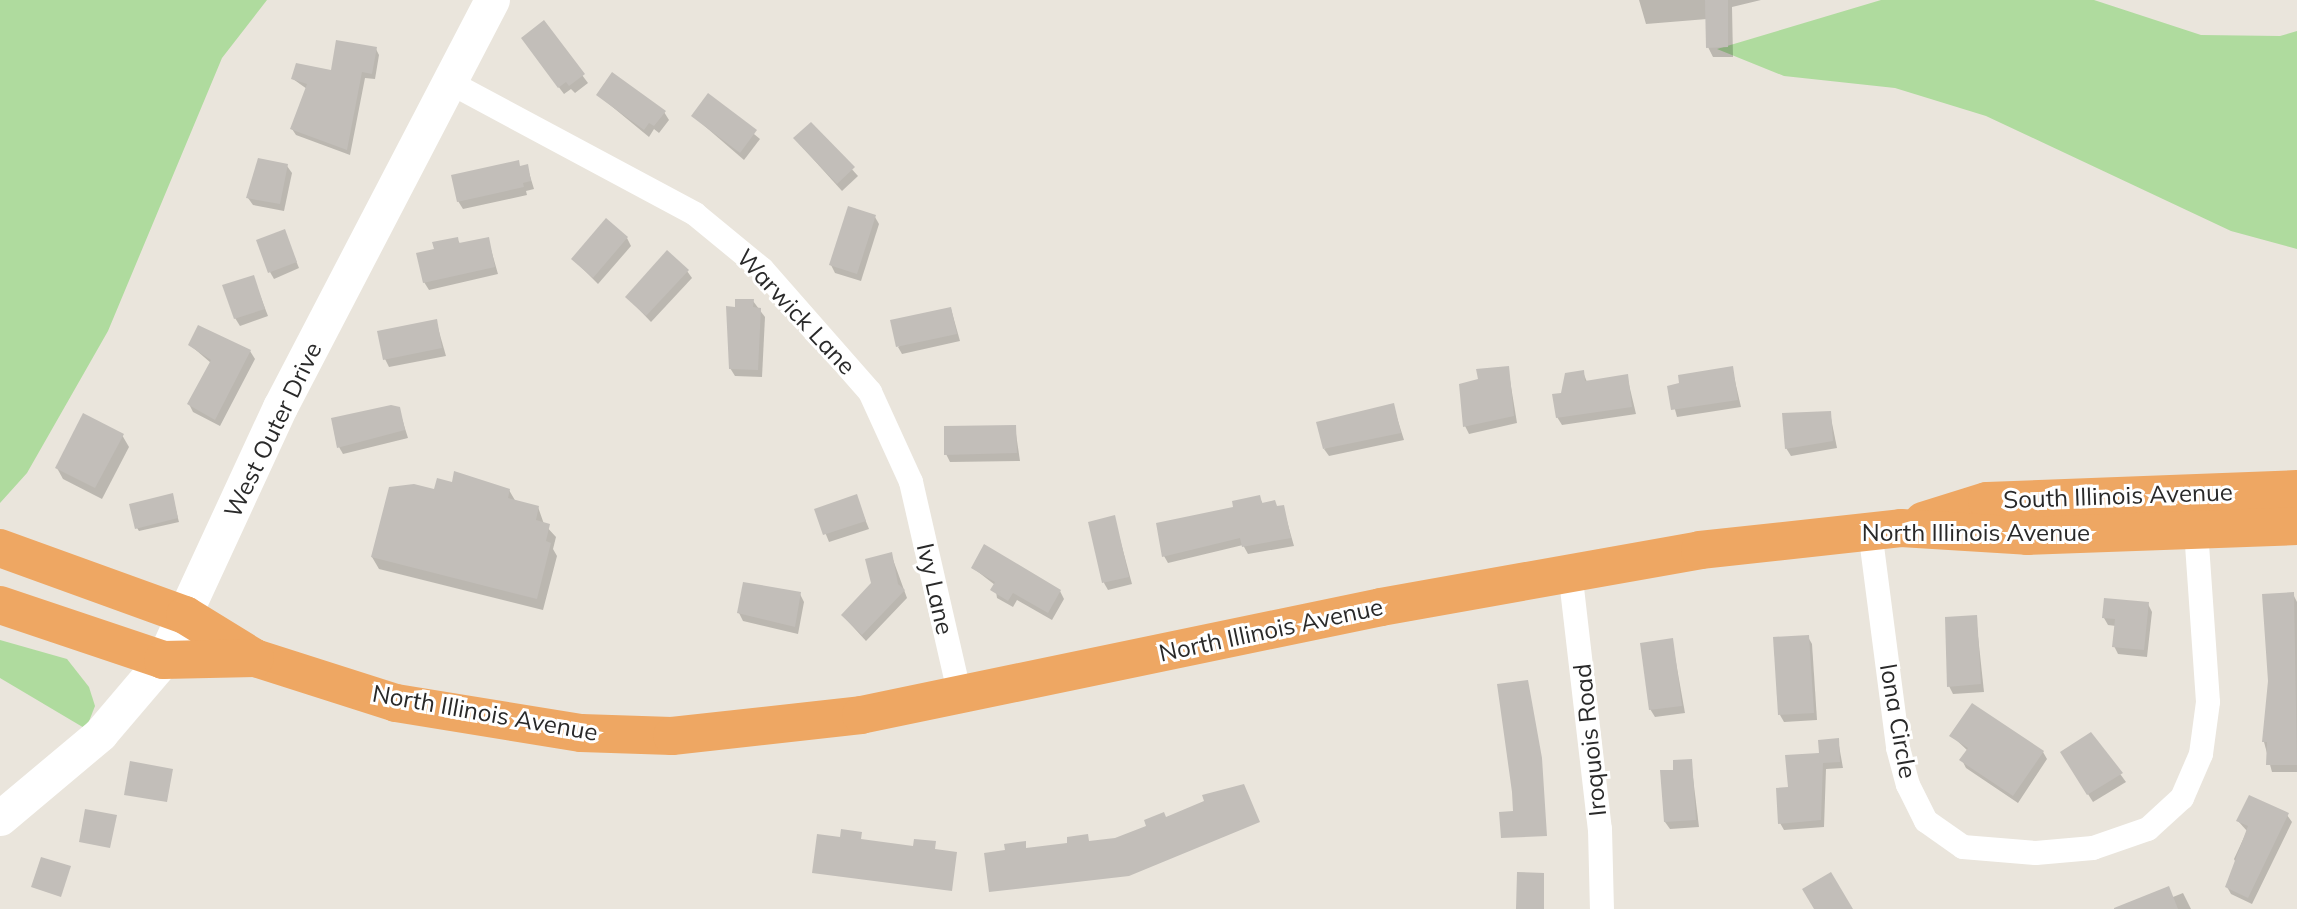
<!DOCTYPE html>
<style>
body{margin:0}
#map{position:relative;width:2297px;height:909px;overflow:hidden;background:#eae5dc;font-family:Mulish,sans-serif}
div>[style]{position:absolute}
.green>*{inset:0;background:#afdb9e}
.shadow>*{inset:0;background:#0003}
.building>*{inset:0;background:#c2beb9}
.street>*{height:24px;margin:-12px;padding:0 12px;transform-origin:12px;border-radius:12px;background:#fff}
.secondary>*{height:35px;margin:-17.5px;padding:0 17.5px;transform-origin:17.5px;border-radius:17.5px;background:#fff}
.highway>*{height:38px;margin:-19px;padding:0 19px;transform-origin:19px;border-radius:19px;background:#eea763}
span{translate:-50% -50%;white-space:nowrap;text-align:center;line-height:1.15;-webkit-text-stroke:6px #fff;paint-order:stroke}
.street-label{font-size:24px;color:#292929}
</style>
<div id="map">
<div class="green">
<div style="clip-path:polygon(0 0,267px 0,222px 58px,108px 331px,27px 473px,0 503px)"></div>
<div style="clip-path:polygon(1881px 0,2094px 0,2201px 35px,2280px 36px,2297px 31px,2297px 249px,2231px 231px,1986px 116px,1895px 88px,1784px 76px,1717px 49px)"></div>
<div style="clip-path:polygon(0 640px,67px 659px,89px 687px,95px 706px,86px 729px,0 678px)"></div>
</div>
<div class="shadow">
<div style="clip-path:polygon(1639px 0,1761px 0,1732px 7px,1733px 57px,1713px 57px,1708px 47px,1707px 19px,1646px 24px)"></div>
<div style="clip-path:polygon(543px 23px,588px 83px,575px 93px,571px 89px,564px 94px,527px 45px)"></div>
<div style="clip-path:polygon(376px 49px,379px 55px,375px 79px,365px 78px,350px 155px,296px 135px,292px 129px,307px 89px,293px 79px,332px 72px)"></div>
<div style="clip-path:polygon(598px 95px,664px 112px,669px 120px,659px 133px,654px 129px,649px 137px)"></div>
<div style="clip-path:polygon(708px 96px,760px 139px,744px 160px,693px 116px)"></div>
<div style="clip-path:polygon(811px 124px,858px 176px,842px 191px,795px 139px)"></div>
<div style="clip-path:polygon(287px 166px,292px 173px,284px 211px,253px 205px,248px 198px)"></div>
<div style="clip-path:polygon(527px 166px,534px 189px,526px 191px,527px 195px,463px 209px,458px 201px)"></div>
<div style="clip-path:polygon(875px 217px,879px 224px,861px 281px,835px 273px,831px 265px)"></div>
<div style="clip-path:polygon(284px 231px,299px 268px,274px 279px,270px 272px)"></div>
<div style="clip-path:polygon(627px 238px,631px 246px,598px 284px,573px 259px)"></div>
<div style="clip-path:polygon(457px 239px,461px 245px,488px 239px,498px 274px,429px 290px,424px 282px,436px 250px)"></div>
<div style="clip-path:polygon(687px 271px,692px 278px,651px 322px,627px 297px)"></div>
<div style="clip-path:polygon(253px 277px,268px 316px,240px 326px,235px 318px)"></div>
<div style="clip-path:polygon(753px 301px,765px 317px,762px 377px,735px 376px,730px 368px,736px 309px)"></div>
<div style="clip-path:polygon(951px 309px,960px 341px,902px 354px,898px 347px)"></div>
<div style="clip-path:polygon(436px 321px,446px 356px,389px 367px,385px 359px)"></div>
<div style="clip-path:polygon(190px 345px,250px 351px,255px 359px,220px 426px,193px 412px,189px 404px,211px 363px)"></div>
<div style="clip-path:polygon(1508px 368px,1517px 423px,1469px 434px,1465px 426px)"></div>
<div style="clip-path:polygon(1732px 368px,1741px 407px,1677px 417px,1669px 387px)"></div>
<div style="clip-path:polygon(1583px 372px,1587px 382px,1627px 376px,1636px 414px,1562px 425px,1557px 417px,1563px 395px)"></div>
<div style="clip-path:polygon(1393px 405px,1404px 440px,1329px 456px,1324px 449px)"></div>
<div style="clip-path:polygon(399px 409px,408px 438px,343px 454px,339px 447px)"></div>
<div style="clip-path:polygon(1830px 413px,1837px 448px,1791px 456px,1786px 448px)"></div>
<div style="clip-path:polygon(1015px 427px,1020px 461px,950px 462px,946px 454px)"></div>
<div style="clip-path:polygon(122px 435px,129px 447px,102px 499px,63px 479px,57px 468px)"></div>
<div style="clip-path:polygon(453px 484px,509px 490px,516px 502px,538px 507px,544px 524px,556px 537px,553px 549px,557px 556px,543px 610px,379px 569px,372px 557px,435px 491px)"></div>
<div style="clip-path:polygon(856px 497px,869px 529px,829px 542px,816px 510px)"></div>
<div style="clip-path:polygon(1259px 497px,1263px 504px,1283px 507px,1294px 546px,1248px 554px,1243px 545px,1168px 563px,1164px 556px)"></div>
<div style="clip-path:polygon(173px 499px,179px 522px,139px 531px,137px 528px)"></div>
<div style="clip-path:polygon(1114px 517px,1132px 584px,1108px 590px,1104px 583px)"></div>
<div style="clip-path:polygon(891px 554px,907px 598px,866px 641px,843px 616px,873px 584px)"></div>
<div style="clip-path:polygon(973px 568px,1060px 591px,1064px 599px,1052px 620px,1017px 600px,1013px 607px,997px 598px,995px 585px)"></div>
<div style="clip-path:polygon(800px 594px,804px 602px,798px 634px,743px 621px,739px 613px)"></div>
<div style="clip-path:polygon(2293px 594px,2297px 602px,2297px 772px,2272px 772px,2264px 742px)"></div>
<div style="clip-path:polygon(2148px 604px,2152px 612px,2147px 657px,2118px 654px,2114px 646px,2116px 626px,2108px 625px,2104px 618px)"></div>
<div style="clip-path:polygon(1976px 617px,1984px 692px,1953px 694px,1949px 686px)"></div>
<div style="clip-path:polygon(1808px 637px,1812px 644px,1817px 720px,1784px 722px,1780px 715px)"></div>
<div style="clip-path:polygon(1672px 640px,1685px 713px,1655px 717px,1650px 709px)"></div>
<div style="clip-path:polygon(2091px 734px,2126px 782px,2093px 802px,2062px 753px)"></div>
<div style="clip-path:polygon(1952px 736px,2043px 752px,2047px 759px,2018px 803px,1966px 768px,1962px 760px,1968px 751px)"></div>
<div style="clip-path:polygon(1838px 740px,1843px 768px,1826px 769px,1824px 827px,1784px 830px,1780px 823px,1790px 789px)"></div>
<div style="clip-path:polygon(1691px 761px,1699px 827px,1670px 829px,1665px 822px,1675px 771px)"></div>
<div style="clip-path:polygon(2287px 815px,2292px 822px,2252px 904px,2231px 894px,2227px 887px,2237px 865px,2234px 859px,2247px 831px,2238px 821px)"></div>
<div style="clip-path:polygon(2183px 893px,2191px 909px,2142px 909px,2173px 897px)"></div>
</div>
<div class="building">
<div style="clip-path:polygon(1705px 0,1728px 0,1728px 47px,1706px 48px)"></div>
<div style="clip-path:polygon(544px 20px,585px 74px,569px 86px,566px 82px,558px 88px,521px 38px)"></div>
<div style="clip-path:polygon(336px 40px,377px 47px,372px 74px,362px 72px,347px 150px,290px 129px,307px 84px,291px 79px,296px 63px,331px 70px)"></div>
<div style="clip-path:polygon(612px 72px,666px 111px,654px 126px,649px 123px,644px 130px,596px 95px)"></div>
<div style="clip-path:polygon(708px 93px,757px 130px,740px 153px,691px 116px)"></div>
<div style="clip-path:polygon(811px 122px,855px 167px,837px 184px,793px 138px)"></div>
<div style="clip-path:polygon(258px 158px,288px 164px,280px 204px,246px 198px)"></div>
<div style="clip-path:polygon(519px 160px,520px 166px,528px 164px,531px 181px,523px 183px,524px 187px,457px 202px,451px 175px)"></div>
<div style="clip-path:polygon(848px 206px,876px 215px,857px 274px,829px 265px)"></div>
<div style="clip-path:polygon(606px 218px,628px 237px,593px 278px,571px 259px)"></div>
<div style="clip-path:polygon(285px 229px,297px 262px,268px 273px,256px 240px)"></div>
<div style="clip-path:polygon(458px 237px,459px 243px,489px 237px,495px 267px,423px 283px,416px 253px,434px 249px,432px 242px)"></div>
<div style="clip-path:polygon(667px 250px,689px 270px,646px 316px,625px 297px)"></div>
<div style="clip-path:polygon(254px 275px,265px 309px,234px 319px,222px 285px)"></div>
<div style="clip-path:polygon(735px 299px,754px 299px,753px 307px,761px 308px,758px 370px,729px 369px,726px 306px,735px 307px)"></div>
<div style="clip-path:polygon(951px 307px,957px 334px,896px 347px,890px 320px)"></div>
<div style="clip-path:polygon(437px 319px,442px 348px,383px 360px,377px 331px)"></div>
<div style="clip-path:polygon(198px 325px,251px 350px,215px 420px,187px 404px,211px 360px,188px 345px)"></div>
<div style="clip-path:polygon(1509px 366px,1514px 416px,1463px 427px,1459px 384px,1478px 379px,1476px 369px)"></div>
<div style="clip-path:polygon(1733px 366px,1738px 400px,1671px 410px,1667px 386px,1679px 383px,1678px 375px)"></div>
<div style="clip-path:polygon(1584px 370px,1585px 381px,1628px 374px,1632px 407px,1556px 418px,1552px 394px,1561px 393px,1565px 373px)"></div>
<div style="clip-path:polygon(1394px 403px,1401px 433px,1323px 449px,1316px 422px)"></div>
<div style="clip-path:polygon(391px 405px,400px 407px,405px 430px,337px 448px,331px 418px)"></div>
<div style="clip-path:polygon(1831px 411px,1833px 441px,1785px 449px,1782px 413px)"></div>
<div style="clip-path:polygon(83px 413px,124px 434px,95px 488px,55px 468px)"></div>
<div style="clip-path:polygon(1016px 425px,1017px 453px,944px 455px,944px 426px)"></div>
<div style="clip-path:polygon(454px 471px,510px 489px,508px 498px,539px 506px,536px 520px,550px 524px,546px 541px,551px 543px,537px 599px,371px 557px,389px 487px,414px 484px,434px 489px,437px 478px,452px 482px)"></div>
<div style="clip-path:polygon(173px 493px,178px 518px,135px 529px,129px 504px)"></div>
<div style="clip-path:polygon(857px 494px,866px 521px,823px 535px,814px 509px)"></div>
<div style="clip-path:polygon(1260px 495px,1262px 503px,1275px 500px,1277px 506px,1284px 505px,1291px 538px,1242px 547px,1240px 538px,1162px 557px,1156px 523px,1233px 507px,1232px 501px)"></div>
<div style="clip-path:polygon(1115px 515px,1129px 577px,1102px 583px,1088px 522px)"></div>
<div style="clip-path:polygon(984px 544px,1061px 590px,1048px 613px,1013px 593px,1008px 601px,990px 590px,995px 582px,971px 568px)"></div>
<div style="clip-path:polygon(892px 552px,898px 584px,905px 590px,862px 635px,841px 615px,871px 583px,865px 559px)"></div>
<div style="clip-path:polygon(743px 582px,801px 592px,795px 627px,737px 613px)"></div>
<div style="clip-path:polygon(2294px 592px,2297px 765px,2266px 765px,2267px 742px,2262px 742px,2268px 681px,2262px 594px)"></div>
<div style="clip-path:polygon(2104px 598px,2149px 602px,2144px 650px,2112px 647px,2115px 619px,2102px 618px)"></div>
<div style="clip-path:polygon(1977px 615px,1981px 684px,1947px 687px,1945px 617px)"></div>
<div style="clip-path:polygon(1809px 635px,1814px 713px,1778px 715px,1773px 637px)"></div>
<div style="clip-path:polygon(1673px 638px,1682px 706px,1649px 710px,1640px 643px)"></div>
<div style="clip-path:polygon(1528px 680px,1542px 758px,1547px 836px,1501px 838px,1499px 812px,1513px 811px,1512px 792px,1497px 684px)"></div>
<div style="clip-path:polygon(1972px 703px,2044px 751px,2013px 796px,1959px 760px,1968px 748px,1949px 736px)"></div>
<div style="clip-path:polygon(2091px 732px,2123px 773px,2087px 795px,2060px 752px)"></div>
<div style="clip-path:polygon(1839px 738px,1840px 762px,1823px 763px,1821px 820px,1778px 824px,1776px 788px,1788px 787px,1785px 755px,1819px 753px,1818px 740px)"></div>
<div style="clip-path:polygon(1692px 759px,1696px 820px,1664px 822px,1660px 770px,1673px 770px,1673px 760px)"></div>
<div style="clip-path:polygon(130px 761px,173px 769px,167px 802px,124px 795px)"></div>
<div style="clip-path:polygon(1244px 784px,1260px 822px,1129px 876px,989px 892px,984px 853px,1005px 850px,1004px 844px,1026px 841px,1026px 848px,1067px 843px,1067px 837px,1088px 834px,1089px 841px,1115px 838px,1146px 826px,1144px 820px,1164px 812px,1166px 817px,1204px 801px,1202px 795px)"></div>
<div style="clip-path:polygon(2249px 795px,2289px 813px,2248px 898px,2225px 887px,2248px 826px,2236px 821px)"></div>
<div style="clip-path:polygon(85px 809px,117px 815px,110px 848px,79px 842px)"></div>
<div style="clip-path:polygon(841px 829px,862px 832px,861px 839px,913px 846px,914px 839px,936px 841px,935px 849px,957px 852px,952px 891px,812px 873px,817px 834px,840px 837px)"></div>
<div style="clip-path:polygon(41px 857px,71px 866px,61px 897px,31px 887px)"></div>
<div style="clip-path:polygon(1517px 872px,1544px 873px,1544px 909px,1516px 909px)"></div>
<div style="clip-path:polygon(1831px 872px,1853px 909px,1814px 909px,1802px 889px)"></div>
<div style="clip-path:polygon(2169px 886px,2178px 909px,2114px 909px,2114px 908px)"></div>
</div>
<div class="street">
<div style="left:451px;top:83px;width:277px;rotate:28.2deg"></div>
<div style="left:695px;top:214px;width:87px;rotate:39.4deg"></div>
<div style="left:762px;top:269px;width:164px;rotate:48.7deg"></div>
<div style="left:870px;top:392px;width:99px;rotate:65.5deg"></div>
<div style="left:911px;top:482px;width:220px;rotate:77.1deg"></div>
<div style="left:1870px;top:531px;width:219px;rotate:82.6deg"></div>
<div style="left:1898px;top:748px;width:38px;rotate:75deg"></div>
<div style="left:1908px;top:785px;width:40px;rotate:63.4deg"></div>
<div style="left:1926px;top:821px;width:45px;rotate:35.1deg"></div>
<div style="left:1963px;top:847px;width:73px;rotate:4.7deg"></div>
<div style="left:2036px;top:853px;width:57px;rotate:-5deg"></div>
<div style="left:2093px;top:848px;width:58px;rotate:-19.1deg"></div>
<div style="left:2148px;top:829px;width:46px;rotate:-42.4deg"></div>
<div style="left:2182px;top:798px;width:48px;rotate:-66.6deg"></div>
<div style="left:2201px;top:754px;width:52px;rotate:-82.3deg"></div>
<div style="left:2208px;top:702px;width:185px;rotate:-94deg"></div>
<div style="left:1570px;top:571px;width:260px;rotate:83.4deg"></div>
<div style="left:1600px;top:829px;width:80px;rotate:88.6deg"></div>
</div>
<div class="secondary">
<div style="left:0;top:818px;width:131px;rotate:-40deg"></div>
<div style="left:100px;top:734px;width:97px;rotate:-49.6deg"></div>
<div style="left:163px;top:660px;width:279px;rotate:-65.2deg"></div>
<div style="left:280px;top:407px;width:459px;rotate:-62.5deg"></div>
</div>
<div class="highway">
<div style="left:1923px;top:521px;width:67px;rotate:-17.4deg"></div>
<div style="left:1987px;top:501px;width:310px;rotate:-2.2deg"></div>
<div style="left:0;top:548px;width:197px;rotate:19.9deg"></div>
<div style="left:185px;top:615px;width:82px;rotate:31.6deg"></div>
<div style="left:255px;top:658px;width:148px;rotate:17.7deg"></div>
<div style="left:396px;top:703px;width:187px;rotate:9.2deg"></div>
<div style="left:581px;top:733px;width:91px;rotate:1.9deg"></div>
<div style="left:672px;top:736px;width:190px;rotate:-6.3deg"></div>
<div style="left:861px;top:715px;width:531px;rotate:-11.73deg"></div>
<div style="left:1381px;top:607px;width:324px;rotate:-10.1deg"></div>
<div style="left:1700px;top:550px;width:202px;rotate:-6.2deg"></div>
<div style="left:1901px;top:528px;width:126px;rotate:3.6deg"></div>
<div style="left:2027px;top:536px;width:270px;rotate:-2.1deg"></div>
<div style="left:0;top:605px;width:172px;rotate:18.6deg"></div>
<div style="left:163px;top:660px;width:92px;rotate:-1.2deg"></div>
</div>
<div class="street-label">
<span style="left:796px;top:312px;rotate:47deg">Warwick Lane</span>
<span style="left:273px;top:430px;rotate:-64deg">West Outer Drive</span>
<span style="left:2118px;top:496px;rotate:-2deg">South Illinois Avenue</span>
<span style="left:1976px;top:533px">North Illinois Avenue</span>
<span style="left:935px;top:589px;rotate:77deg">Ivy Lane</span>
<span style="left:1271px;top:630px;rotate:-12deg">North Illinois Avenue</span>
<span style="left:485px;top:713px;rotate:10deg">North Illinois Avenue</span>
<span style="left:1898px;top:721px;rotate:80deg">Iona Circle</span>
<span style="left:1590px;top:740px;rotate:-96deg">Iroquois Road</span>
</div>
</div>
